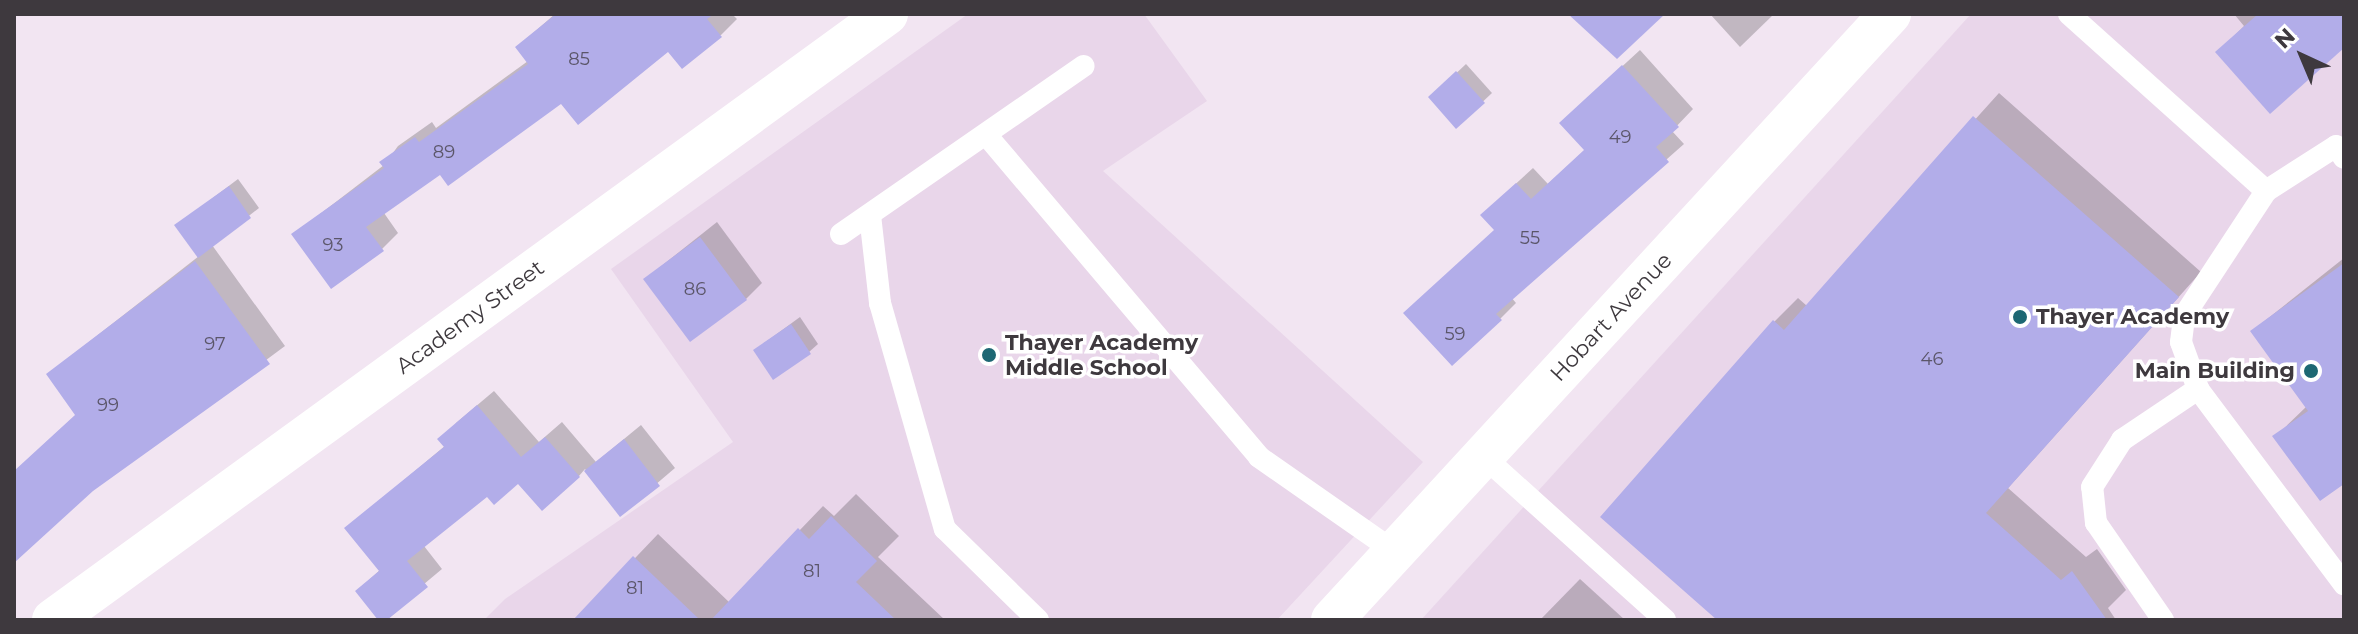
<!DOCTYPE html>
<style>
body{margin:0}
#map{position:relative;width:2358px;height:634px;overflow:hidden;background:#f2e5f2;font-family:Montserrat,sans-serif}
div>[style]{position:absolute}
.built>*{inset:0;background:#e9d6ea}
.shadow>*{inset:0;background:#0003}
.building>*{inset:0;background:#b2ade9}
.lane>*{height:22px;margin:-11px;padding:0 11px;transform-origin:11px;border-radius:11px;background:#fff}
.street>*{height:42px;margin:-21px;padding:0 21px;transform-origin:21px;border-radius:21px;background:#fff}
.dots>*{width:22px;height:22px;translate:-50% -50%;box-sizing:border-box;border:4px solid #fff;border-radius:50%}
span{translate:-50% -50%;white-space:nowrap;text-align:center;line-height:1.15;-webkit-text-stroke:7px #fff;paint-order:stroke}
.number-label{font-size:18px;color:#5b5669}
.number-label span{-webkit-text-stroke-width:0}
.street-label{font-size:22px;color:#3e393e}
.poi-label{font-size:22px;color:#3e393e;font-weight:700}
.left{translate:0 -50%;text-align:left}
.right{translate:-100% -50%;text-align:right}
.frame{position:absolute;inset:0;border:16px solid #3e393e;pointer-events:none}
.north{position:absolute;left:2262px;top:16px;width:80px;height:80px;-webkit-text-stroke:6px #fff;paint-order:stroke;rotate:316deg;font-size:22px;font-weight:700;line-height:32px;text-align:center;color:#3e393e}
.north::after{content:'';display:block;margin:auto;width:28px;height:36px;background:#3e393e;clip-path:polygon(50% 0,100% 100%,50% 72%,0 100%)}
</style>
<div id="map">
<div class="built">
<div style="clip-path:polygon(968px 14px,1144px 14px,1207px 101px,1103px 171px,1423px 462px,1277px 620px,484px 620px,505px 599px,733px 442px,611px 269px)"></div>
<div style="clip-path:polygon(1971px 14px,2344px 14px,2344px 620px,1421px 620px)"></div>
</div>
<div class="shadow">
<div style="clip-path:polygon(555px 14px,732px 14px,737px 19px,721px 35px,668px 49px,561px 101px,441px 172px,384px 213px,398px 233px,382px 249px,294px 234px,384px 165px,398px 146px,432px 122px,436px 128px,528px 61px,517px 47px)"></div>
<div style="clip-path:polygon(1710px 14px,1774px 14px,1740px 47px)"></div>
<div style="clip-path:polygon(2234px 14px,2344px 14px,2344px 46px,2218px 52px,2244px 26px)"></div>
<div style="clip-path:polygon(1640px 50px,1693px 109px,1672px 131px,1684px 144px,1511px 297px,1516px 303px,1500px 319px,1406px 313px,1496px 230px,1499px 199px,1533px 168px,1548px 184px,1586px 149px,1578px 107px)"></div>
<div style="clip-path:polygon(1466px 64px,1492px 93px,1457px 126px,1431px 97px)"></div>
<div style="clip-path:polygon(1999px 93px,2201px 272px,2008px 488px,2086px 557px,2097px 549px,2126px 590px,2108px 608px,2116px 620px,1720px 620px,1774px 322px,1798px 298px,1807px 306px)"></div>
<div style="clip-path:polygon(238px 179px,259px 208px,212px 245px,285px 346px,92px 489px,14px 561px,14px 472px,77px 414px,48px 374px,199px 256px,177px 225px)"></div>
<div style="clip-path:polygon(717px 222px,762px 283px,746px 299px,645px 279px)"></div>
<div style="clip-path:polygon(2344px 258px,2344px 481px,2275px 437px,2307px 406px,2252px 331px)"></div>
<div style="clip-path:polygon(800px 317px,818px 344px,809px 352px,755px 350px)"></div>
<div style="clip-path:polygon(494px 391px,539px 442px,562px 422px,596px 462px,641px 425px,675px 468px,621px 514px,585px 469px,579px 476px,518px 481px,488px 495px,424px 546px,442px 569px,381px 620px,357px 591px,381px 569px,347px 528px,446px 445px,456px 423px)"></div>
<div style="clip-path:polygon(856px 494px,899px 536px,878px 557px,945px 620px,576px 620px,658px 534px,730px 603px,823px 506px,834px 516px)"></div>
<div style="clip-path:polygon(1580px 579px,1625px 620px,1540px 620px)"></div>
</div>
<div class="building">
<div style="clip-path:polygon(556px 14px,714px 14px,707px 19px,722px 37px,682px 69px,668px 52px,578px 125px,561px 104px,448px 186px,440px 175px,366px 227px,384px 251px,331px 289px,291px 234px,384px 168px,379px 162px,415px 137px,419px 142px,528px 64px,515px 47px)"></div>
<div style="clip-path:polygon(1568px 14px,1665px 14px,1617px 59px)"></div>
<div style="clip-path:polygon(2258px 14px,2344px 14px,2344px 48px,2270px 114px,2215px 52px)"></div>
<div style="clip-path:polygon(1622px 65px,1679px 127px,1656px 147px,1669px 162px,1496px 314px,1502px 320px,1452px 366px,1403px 313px,1494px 230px,1480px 215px,1516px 183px,1531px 199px,1584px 150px,1559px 123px)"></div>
<div style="clip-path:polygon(1456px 71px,1485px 103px,1456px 129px,1428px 97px)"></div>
<div style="clip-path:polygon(1973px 116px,2179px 297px,1986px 513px,2061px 580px,2072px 571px,2107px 620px,1717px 620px,1600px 517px,1773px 320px,1784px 330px)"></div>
<div style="clip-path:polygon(229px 186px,251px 218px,198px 258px,174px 225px)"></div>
<div style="clip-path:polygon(700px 237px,747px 300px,690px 342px,643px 279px)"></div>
<div style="clip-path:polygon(195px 261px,270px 364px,93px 491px,14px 563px,14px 471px,75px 415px,46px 374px)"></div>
<div style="clip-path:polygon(2344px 263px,2344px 484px,2320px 501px,2272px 436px,2308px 411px,2250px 331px)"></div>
<div style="clip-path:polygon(791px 324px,811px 354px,773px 380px,753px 350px)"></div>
<div style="clip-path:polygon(477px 405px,521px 457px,545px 437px,580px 477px,542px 511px,518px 484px,494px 505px,487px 497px,407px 561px,428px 587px,387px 620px,378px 620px,355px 591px,379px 571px,344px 528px,444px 447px,437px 439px)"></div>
<div style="clip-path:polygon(624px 439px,660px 486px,620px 517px,584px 471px)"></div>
<div style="clip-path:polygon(831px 516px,877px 561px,856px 582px,896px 620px,711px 620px,798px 528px,809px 539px)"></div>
<div style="clip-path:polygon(633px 556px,700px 620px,573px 620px)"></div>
</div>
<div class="lane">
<div style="left:2069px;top:14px;width:265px;rotate:41.9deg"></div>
<div style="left:2266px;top:191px;width:83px;rotate:-32.7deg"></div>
<div style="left:2336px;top:146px;width:14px;rotate:56deg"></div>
<div style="left:988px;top:137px;width:419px;rotate:49.7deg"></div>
<div style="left:1259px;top:457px;width:166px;rotate:34.9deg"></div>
<div style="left:870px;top:215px;width:89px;rotate:83.5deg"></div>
<div style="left:880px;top:303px;width:235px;rotate:74deg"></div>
<div style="left:945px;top:529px;width:130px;rotate:44.4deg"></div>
<div style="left:841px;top:234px;width:295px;rotate:-34.7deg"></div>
<div style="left:2198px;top:389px;width:50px;rotate:-109.9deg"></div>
<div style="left:2181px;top:342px;width:26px;rotate:-83deg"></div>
<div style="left:2184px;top:316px;width:149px;rotate:-56.7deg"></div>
<div style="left:1483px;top:456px;width:245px;rotate:42deg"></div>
<div style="left:2163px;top:620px;width:118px;rotate:-124.6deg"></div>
<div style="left:2096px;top:523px;width:36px;rotate:-96deg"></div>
<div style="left:2092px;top:487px;width:56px;rotate:-57.4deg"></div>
<div style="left:2122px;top:440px;width:92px;rotate:-33.9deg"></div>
<div style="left:2198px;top:389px;width:244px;rotate:53.2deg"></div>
</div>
<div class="street">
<div style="left:53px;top:620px;width:1031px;rotate:-36deg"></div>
<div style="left:1332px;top:620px;width:824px;rotate:-47.36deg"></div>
</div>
<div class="dots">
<div style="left:2020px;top:317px;background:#1d6773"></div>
<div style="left:989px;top:355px;background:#1d6773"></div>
<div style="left:2311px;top:371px;background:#1d6773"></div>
</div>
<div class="number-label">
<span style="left:579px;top:59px">85</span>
<span style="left:1620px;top:137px">49</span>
<span style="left:444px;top:152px">89</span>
<span style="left:1530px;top:238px">55</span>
<span style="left:333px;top:245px">93</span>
<span style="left:695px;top:289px">86</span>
<span style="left:1455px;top:334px">59</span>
<span style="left:215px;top:344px">97</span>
<span style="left:1932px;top:359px">46</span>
<span style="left:108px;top:405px">99</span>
<span style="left:812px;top:571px">81</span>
<span style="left:635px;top:588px">81</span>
</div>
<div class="street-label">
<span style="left:470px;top:317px;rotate:-36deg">Academy Street</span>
<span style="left:1611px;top:317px;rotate:-47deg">Hobart Avenue</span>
</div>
<div class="poi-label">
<span class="left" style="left:2036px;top:317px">Thayer Academy</span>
<span class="left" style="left:1005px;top:355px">Thayer Academy<br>Middle School</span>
<span class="right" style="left:2295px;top:371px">Main Building</span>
</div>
<div class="frame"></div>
<div class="north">N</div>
</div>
